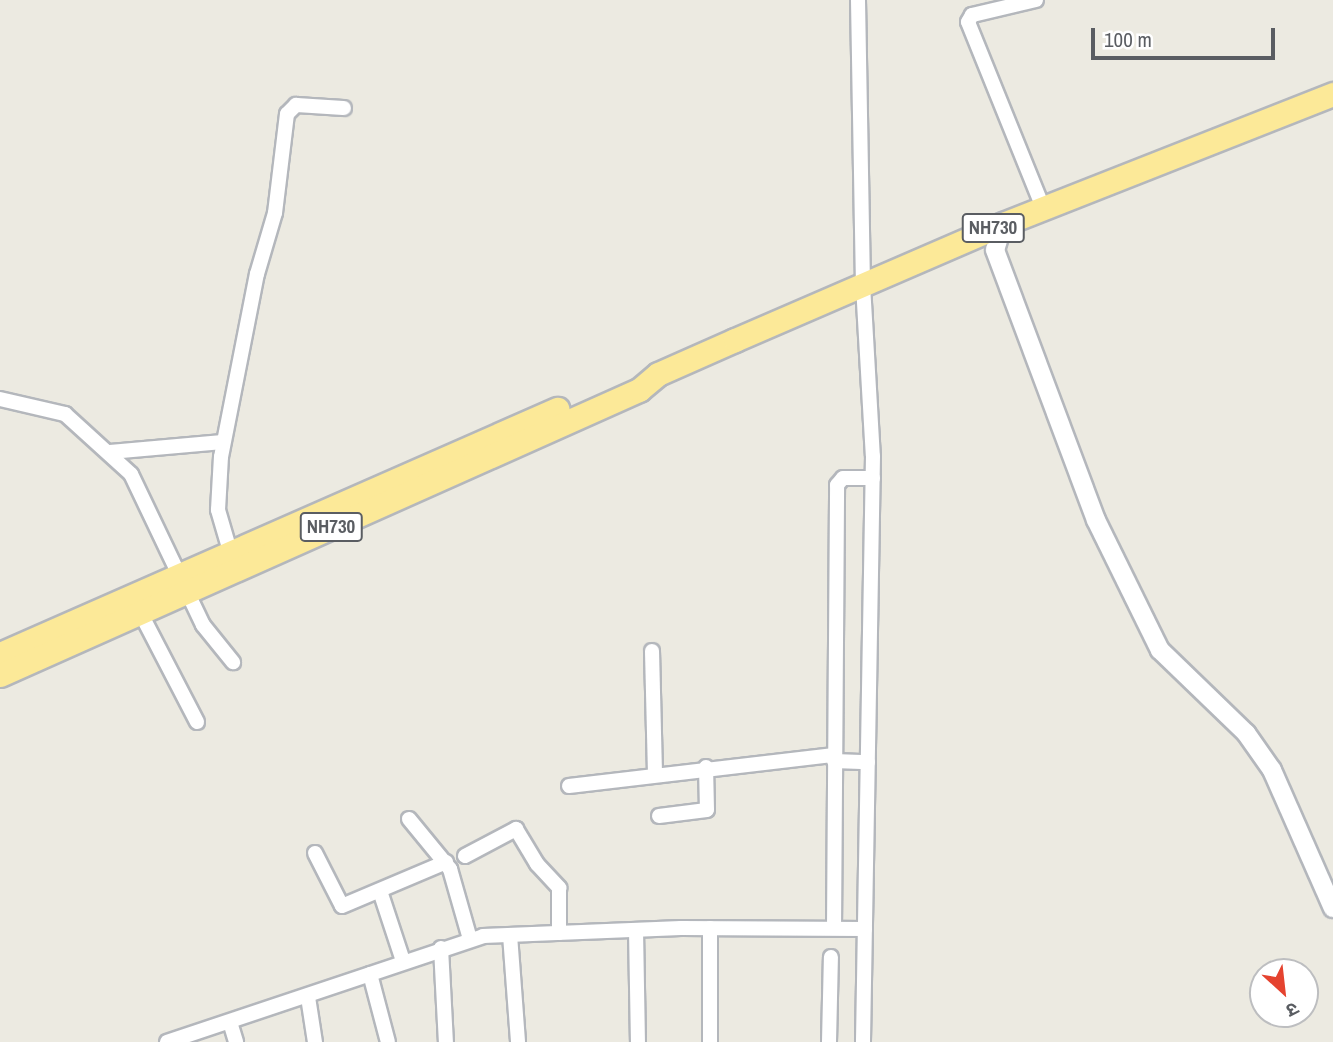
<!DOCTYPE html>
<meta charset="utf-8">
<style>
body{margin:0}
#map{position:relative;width:1333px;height:1042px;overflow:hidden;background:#eceae1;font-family:"Archivo Narrow","Noto Sans Devanagari",sans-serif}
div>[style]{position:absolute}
.roads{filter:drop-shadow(2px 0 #b4b7bc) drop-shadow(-2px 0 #b4b7bc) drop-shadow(0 2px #b4b7bc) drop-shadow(0 -2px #b4b7bc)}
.minor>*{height:14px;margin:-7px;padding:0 7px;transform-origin:7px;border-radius:7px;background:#fff}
.tertiary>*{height:18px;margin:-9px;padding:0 9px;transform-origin:9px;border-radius:9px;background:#fff}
.trunk>*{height:23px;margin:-11.5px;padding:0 11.5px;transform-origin:11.5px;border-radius:11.5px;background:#fce998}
span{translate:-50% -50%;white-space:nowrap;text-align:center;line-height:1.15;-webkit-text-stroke:5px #fff;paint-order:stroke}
.shield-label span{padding:2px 5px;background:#fff;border:2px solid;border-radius:5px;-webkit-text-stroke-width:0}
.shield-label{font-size:19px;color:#5a5d62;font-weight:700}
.north{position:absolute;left:1249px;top:958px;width:70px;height:70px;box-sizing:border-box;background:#fff;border:2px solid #bdbec0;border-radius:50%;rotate:153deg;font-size:19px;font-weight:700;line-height:28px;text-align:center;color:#5a5d62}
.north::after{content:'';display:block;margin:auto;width:24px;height:32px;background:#e5432f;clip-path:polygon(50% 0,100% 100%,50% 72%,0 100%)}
.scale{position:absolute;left:1091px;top:28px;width:184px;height:32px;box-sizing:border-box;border:4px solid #5a5d62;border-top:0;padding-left:9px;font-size:21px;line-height:24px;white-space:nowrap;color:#5a5d62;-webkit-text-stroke:5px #fff;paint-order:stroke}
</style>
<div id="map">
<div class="roads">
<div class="minor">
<div style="left:858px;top:0;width:285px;rotate:89deg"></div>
<div style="left:863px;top:285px;width:171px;rotate:86.7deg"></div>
<div style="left:873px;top:456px;width:586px;rotate:90.98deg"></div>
<div style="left:1036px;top:0;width:66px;rotate:166.8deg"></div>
<div style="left:972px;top:15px;width:8px;rotate:120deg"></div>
<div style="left:968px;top:22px;width:201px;rotate:68deg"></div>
<div style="left:0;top:399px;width:67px;rotate:13deg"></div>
<div style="left:65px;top:414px;width:89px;rotate:42.3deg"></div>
<div style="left:131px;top:474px;width:167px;rotate:64.5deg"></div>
<div style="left:203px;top:625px;width:48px;rotate:51deg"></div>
<div style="left:110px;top:452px;width:113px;rotate:-5.1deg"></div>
<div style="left:230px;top:551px;width:43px;rotate:-106.3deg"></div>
<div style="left:218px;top:510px;width:53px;rotate:-86.8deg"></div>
<div style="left:221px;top:457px;width:187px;rotate:-78.9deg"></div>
<div style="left:257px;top:274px;width:64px;rotate:-73.6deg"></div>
<div style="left:275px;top:213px;width:100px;rotate:-83.1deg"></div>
<div style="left:287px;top:114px;width:13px;rotate:-45deg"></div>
<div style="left:296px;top:105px;width:48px;rotate:3.6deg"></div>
<div style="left:140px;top:612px;width:124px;rotate:62.6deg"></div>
<div style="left:652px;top:651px;width:123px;rotate:88.6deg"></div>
<div style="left:834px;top:761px;width:34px;rotate:2deg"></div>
<div style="left:569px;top:786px;width:267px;rotate:-6.7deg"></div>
<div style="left:659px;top:816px;width:48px;rotate:-7.1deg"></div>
<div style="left:707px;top:810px;width:43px;rotate:-91.3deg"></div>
<div style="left:409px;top:819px;width:65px;rotate:50.6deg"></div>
<div style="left:450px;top:869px;width:73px;rotate:74.1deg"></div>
<div style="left:315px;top:853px;width:59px;rotate:63deg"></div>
<div style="left:342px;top:906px;width:113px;rotate:-22.9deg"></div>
<div style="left:465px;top:856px;width:58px;rotate:-27.9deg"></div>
<div style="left:516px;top:829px;width:41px;rotate:59deg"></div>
<div style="left:537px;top:864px;width:33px;rotate:47deg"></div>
<div style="left:559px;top:888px;width:45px;rotate:90deg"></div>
<div style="left:380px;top:891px;width:74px;rotate:71.8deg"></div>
<div style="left:710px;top:928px;width:114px;rotate:90deg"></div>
<div style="left:834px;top:928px;width:443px;rotate:-89.6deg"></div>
<div style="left:837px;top:485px;width:9px;rotate:-49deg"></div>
<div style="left:843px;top:478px;width:30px"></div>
<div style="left:636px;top:930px;width:112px;rotate:89deg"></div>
<div style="left:510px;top:935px;width:107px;rotate:85.7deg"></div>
<div style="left:441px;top:948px;width:94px;rotate:87deg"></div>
<div style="left:370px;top:974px;width:70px;rotate:75.2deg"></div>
<div style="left:308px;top:997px;width:46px;rotate:81.2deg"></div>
<div style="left:230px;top:1022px;width:21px;rotate:73deg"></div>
<div style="left:167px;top:1042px;width:333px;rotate:-18.5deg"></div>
<div style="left:483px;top:936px;width:198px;rotate:-2.3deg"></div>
<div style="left:681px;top:928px;width:184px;rotate:0.3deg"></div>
<div style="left:829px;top:1042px;width:85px;rotate:-88.7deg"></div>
</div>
<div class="tertiary">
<div style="left:1003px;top:224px;width:27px;rotate:107deg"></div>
<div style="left:995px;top:250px;width:288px;rotate:69.5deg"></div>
<div style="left:1096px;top:520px;width:145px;rotate:63.8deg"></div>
<div style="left:1160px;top:650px;width:120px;rotate:44deg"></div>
<div style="left:1246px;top:733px;width:45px;rotate:54.9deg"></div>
<div style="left:1272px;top:770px;width:151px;rotate:66.2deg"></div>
</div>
<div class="trunk">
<div style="left:0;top:654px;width:609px;rotate:-23.74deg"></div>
<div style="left:0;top:675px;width:700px;rotate:-24.04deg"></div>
<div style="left:639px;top:390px;width:25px;rotate:-40deg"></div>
<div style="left:658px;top:374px;width:84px;rotate:-23.8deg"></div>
<div style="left:735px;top:340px;width:292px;rotate:-23.4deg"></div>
<div style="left:1003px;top:224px;width:355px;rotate:-21.5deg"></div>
</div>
</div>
<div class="shield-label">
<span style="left:993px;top:228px">NH730</span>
<span style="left:331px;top:527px">NH730</span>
</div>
<div class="north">उ</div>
<div class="scale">100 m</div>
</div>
